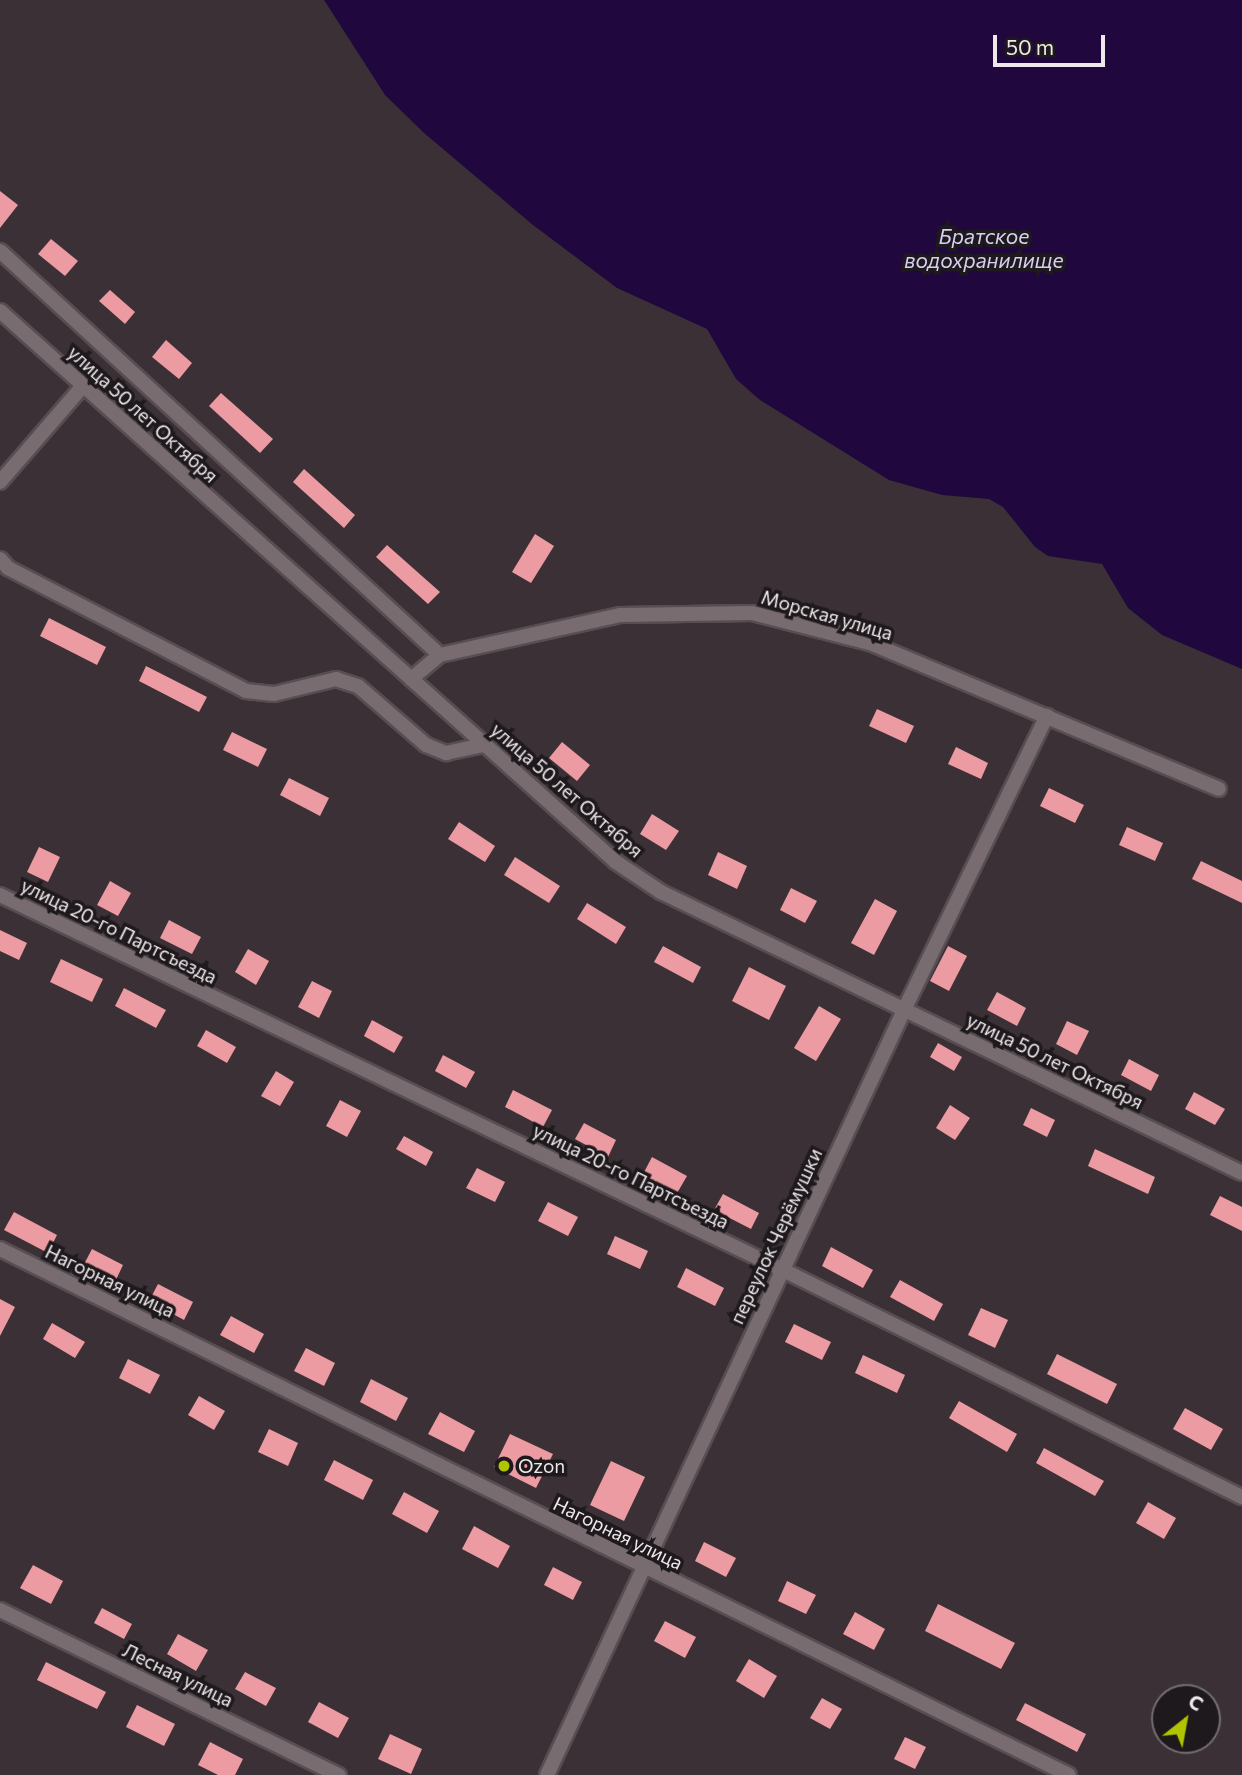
<!DOCTYPE html>
<meta charset="utf-8">
<style>
body{margin:0}
#map{position:relative;width:1242px;height:1775px;overflow:hidden;background:#3b3035;font-family:Commissioner,sans-serif}
div>[style]{position:absolute}
.water>*{inset:0;background:#20083e}
.building>*{inset:0;background:#eb9ba1}
.roads{filter:drop-shadow(2px 0 #574e52) drop-shadow(-2px 0 #574e52) drop-shadow(0 2px #574e52) drop-shadow(0 -2px #574e52)}
.minor>*{height:14px;margin:-7px;padding:0 7px;transform-origin:7px;border-radius:7px;background:#786c71}
.dots>*{width:19px;height:19px;translate:-50% -50%;box-sizing:border-box;border:4px solid #1e191c;border-radius:50%}
span{translate:-50% -50%;white-space:nowrap;text-align:center;line-height:1.15;-webkit-text-stroke:7px #1e191c;paint-order:stroke}
.street-label{font-size:19px;color:#efe8eb}
.poi-label{font-size:19px;color:#efe8eb}
.left{translate:0 -50%;text-align:left}
.water-label{font-size:21px;color:#d8cef2;font-style:italic}
.north{position:absolute;left:1151px;top:1684px;width:70px;height:70px;box-sizing:border-box;background:#1e191c;border:2px solid #726c6f;border-radius:50%;rotate:31deg;font-size:19px;font-weight:700;line-height:28px;text-align:center;color:#efe8eb}
.north::after{content:'';display:block;margin:auto;width:24px;height:32px;background:#b0c500;clip-path:polygon(50% 0,100% 100%,50% 72%,0 100%)}
.scale{position:absolute;left:993px;top:35px;width:112px;height:32px;box-sizing:border-box;border:4px solid #efe8eb;border-top:0;padding-left:9px;font-size:21px;line-height:24px;white-space:nowrap;color:#efe8eb;-webkit-text-stroke:5px #1e191c;paint-order:stroke}
</style>
<div id="map">
<div class="water">
<div style="clip-path:polygon(324px 0,1242px 0,1242px 669px,1162px 635px,1128px 608px,1102px 564px,1048px 556px,1035px 547px,1003px 507px,989px 499px,942px 495px,889px 480px,760px 400px,736px 379px,707px 329px,617px 288px,533px 225px,424px 133px,385px 95px)"></div>
</div>
<div class="building">
<div style="clip-path:polygon(0 191px,18px 205px,0 228px)"></div>
<div style="clip-path:polygon(51px 239px,78px 261px,65px 276px,38px 254px)"></div>
<div style="clip-path:polygon(110px 290px,135px 312px,125px 324px,99px 301px)"></div>
<div style="clip-path:polygon(166px 340px,192px 363px,179px 379px,152px 357px)"></div>
<div style="clip-path:polygon(221px 393px,273px 439px,260px 453px,209px 406px)"></div>
<div style="clip-path:polygon(304px 469px,355px 515px,344px 528px,293px 482px)"></div>
<div style="clip-path:polygon(535px 534px,554px 546px,531px 583px,512px 572px)"></div>
<div style="clip-path:polygon(387px 545px,440px 592px,428px 604px,376px 557px)"></div>
<div style="clip-path:polygon(49px 618px,106px 647px,97px 665px,40px 636px)"></div>
<div style="clip-path:polygon(146px 666px,207px 697px,199px 712px,139px 681px)"></div>
<div style="clip-path:polygon(877px 709px,914px 726px,906px 743px,869px 726px)"></div>
<div style="clip-path:polygon(232px 732px,267px 749px,258px 767px,223px 750px)"></div>
<div style="clip-path:polygon(562px 742px,590px 765px,577px 781px,549px 758px)"></div>
<div style="clip-path:polygon(956px 747px,988px 763px,981px 779px,948px 764px)"></div>
<div style="clip-path:polygon(289px 778px,329px 798px,320px 816px,280px 795px)"></div>
<div style="clip-path:polygon(1049px 788px,1084px 805px,1075px 823px,1040px 806px)"></div>
<div style="clip-path:polygon(652px 814px,679px 831px,666px 850px,640px 834px)"></div>
<div style="clip-path:polygon(459px 822px,495px 846px,485px 862px,448px 839px)"></div>
<div style="clip-path:polygon(1127px 827px,1163px 843px,1155px 861px,1119px 845px)"></div>
<div style="clip-path:polygon(39px 847px,60px 857px,48px 882px,27px 872px)"></div>
<div style="clip-path:polygon(718px 852px,747px 866px,737px 889px,708px 875px)"></div>
<div style="clip-path:polygon(515px 857px,560px 886px,549px 903px,504px 875px)"></div>
<div style="clip-path:polygon(1201px 861px,1242px 881px,1242px 903px,1192px 879px)"></div>
<div style="clip-path:polygon(110px 881px,131px 893px,118px 916px,97px 905px)"></div>
<div style="clip-path:polygon(791px 888px,817px 901px,805px 923px,780px 910px)"></div>
<div style="clip-path:polygon(875px 899px,897px 911px,874px 955px,851px 943px)"></div>
<div style="clip-path:polygon(587px 903px,626px 927px,616px 944px,577px 919px)"></div>
<div style="clip-path:polygon(169px 920px,201px 937px,192px 954px,160px 938px)"></div>
<div style="clip-path:polygon(0 930px,27px 943px,19px 960px,0 951px)"></div>
<div style="clip-path:polygon(663px 946px,701px 967px,693px 983px,654px 962px)"></div>
<div style="clip-path:polygon(948px 946px,967px 956px,949px 991px,930px 981px)"></div>
<div style="clip-path:polygon(248px 949px,269px 961px,256px 985px,235px 972px)"></div>
<div style="clip-path:polygon(61px 959px,103px 979px,92px 1002px,50px 982px)"></div>
<div style="clip-path:polygon(749px 967px,786px 986px,769px 1020px,732px 1001px)"></div>
<div style="clip-path:polygon(312px 981px,332px 991px,319px 1018px,298px 1007px)"></div>
<div style="clip-path:polygon(124px 988px,166px 1010px,156px 1028px,115px 1006px)"></div>
<div style="clip-path:polygon(997px 992px,1026px 1008px,1017px 1026px,987px 1010px)"></div>
<div style="clip-path:polygon(819px 1006px,841px 1019px,816px 1061px,794px 1048px)"></div>
<div style="clip-path:polygon(372px 1020px,403px 1037px,394px 1053px,364px 1036px)"></div>
<div style="clip-path:polygon(1067px 1021px,1089px 1031px,1077px 1055px,1056px 1044px)"></div>
<div style="clip-path:polygon(206px 1030px,236px 1047px,227px 1063px,197px 1046px)"></div>
<div style="clip-path:polygon(938px 1043px,962px 1057px,954px 1071px,930px 1057px)"></div>
<div style="clip-path:polygon(443px 1055px,475px 1072px,466px 1088px,435px 1071px)"></div>
<div style="clip-path:polygon(1129px 1059px,1159px 1075px,1151px 1091px,1121px 1075px)"></div>
<div style="clip-path:polygon(276px 1071px,294px 1082px,280px 1106px,261px 1096px)"></div>
<div style="clip-path:polygon(513px 1090px,552px 1110px,543px 1127px,505px 1107px)"></div>
<div style="clip-path:polygon(1194px 1092px,1225px 1109px,1215px 1125px,1185px 1109px)"></div>
<div style="clip-path:polygon(340px 1100px,361px 1111px,347px 1137px,326px 1126px)"></div>
<div style="clip-path:polygon(950px 1105px,970px 1118px,955px 1140px,936px 1128px)"></div>
<div style="clip-path:polygon(1031px 1108px,1055px 1120px,1047px 1137px,1023px 1125px)"></div>
<div style="clip-path:polygon(584px 1123px,616px 1140px,608px 1157px,575px 1139px)"></div>
<div style="clip-path:polygon(404px 1136px,433px 1152px,426px 1166px,396px 1149px)"></div>
<div style="clip-path:polygon(1095px 1149px,1155px 1177px,1148px 1194px,1088px 1166px)"></div>
<div style="clip-path:polygon(652px 1157px,687px 1176px,676px 1195px,642px 1176px)"></div>
<div style="clip-path:polygon(477px 1168px,505px 1182px,495px 1202px,466px 1188px)"></div>
<div style="clip-path:polygon(723px 1194px,759px 1213px,751px 1229px,714px 1210px)"></div>
<div style="clip-path:polygon(1220px 1196px,1242px 1207px,1242px 1231px,1210px 1215px)"></div>
<div style="clip-path:polygon(548px 1202px,578px 1217px,568px 1236px,538px 1221px)"></div>
<div style="clip-path:polygon(14px 1212px,57px 1235px,48px 1253px,4px 1230px)"></div>
<div style="clip-path:polygon(615px 1236px,648px 1251px,640px 1269px,607px 1254px)"></div>
<div style="clip-path:polygon(831px 1247px,873px 1270px,863px 1288px,822px 1266px)"></div>
<div style="clip-path:polygon(92px 1249px,123px 1265px,114px 1284px,82px 1268px)"></div>
<div style="clip-path:polygon(686px 1268px,724px 1288px,715px 1306px,677px 1287px)"></div>
<div style="clip-path:polygon(900px 1280px,943px 1304px,934px 1321px,890px 1297px)"></div>
<div style="clip-path:polygon(158px 1284px,193px 1302px,184px 1320px,149px 1301px)"></div>
<div style="clip-path:polygon(0 1299px,15px 1307px,0 1336px)"></div>
<div style="clip-path:polygon(981px 1308px,1008px 1320px,995px 1348px,968px 1335px)"></div>
<div style="clip-path:polygon(231px 1316px,264px 1334px,254px 1353px,220px 1335px)"></div>
<div style="clip-path:polygon(52px 1323px,85px 1342px,75px 1358px,43px 1339px)"></div>
<div style="clip-path:polygon(794px 1324px,831px 1342px,822px 1360px,785px 1342px)"></div>
<div style="clip-path:polygon(306px 1348px,335px 1363px,324px 1386px,294px 1371px)"></div>
<div style="clip-path:polygon(1057px 1354px,1117px 1384px,1107px 1404px,1047px 1374px)"></div>
<div style="clip-path:polygon(863px 1355px,905px 1375px,897px 1393px,855px 1373px)"></div>
<div style="clip-path:polygon(128px 1359px,160px 1375px,150px 1394px,119px 1378px)"></div>
<div style="clip-path:polygon(371px 1379px,408px 1398px,396px 1421px,360px 1402px)"></div>
<div style="clip-path:polygon(199px 1396px,225px 1411px,214px 1430px,188px 1415px)"></div>
<div style="clip-path:polygon(959px 1401px,1017px 1434px,1007px 1452px,949px 1418px)"></div>
<div style="clip-path:polygon(1185px 1408px,1223px 1429px,1211px 1450px,1173px 1429px)"></div>
<div style="clip-path:polygon(440px 1412px,475px 1431px,464px 1452px,428px 1434px)"></div>
<div style="clip-path:polygon(269px 1429px,298px 1443px,288px 1466px,258px 1452px)"></div>
<div style="clip-path:polygon(510px 1434px,553px 1454px,536px 1488px,494px 1467px)"></div>
<div style="clip-path:polygon(1044px 1448px,1104px 1481px,1095px 1496px,1036px 1463px)"></div>
<div style="clip-path:polygon(334px 1460px,373px 1480px,363px 1500px,324px 1480px)"></div>
<div style="clip-path:polygon(611px 1461px,645px 1477px,624px 1521px,590px 1505px)"></div>
<div style="clip-path:polygon(404px 1492px,439px 1511px,427px 1533px,392px 1514px)"></div>
<div style="clip-path:polygon(1148px 1502px,1176px 1518px,1164px 1539px,1136px 1523px)"></div>
<div style="clip-path:polygon(474px 1526px,510px 1546px,498px 1568px,462px 1549px)"></div>
<div style="clip-path:polygon(704px 1542px,736px 1558px,726px 1577px,695px 1561px)"></div>
<div style="clip-path:polygon(33px 1565px,63px 1581px,51px 1604px,20px 1588px)"></div>
<div style="clip-path:polygon(553px 1567px,582px 1582px,573px 1600px,544px 1585px)"></div>
<div style="clip-path:polygon(787px 1581px,816px 1595px,806px 1614px,778px 1601px)"></div>
<div style="clip-path:polygon(938px 1604px,1015px 1643px,1001px 1669px,925px 1631px)"></div>
<div style="clip-path:polygon(102px 1608px,132px 1624px,124px 1639px,94px 1623px)"></div>
<div style="clip-path:polygon(855px 1612px,885px 1629px,874px 1650px,843px 1634px)"></div>
<div style="clip-path:polygon(665px 1621px,696px 1637px,685px 1658px,654px 1641px)"></div>
<div style="clip-path:polygon(178px 1634px,208px 1650px,196px 1671px,167px 1654px)"></div>
<div style="clip-path:polygon(749px 1659px,777px 1676px,764px 1698px,736px 1681px)"></div>
<div style="clip-path:polygon(46px 1662px,106px 1692px,97px 1709px,37px 1680px)"></div>
<div style="clip-path:polygon(245px 1672px,276px 1688px,266px 1706px,235px 1689px)"></div>
<div style="clip-path:polygon(822px 1698px,842px 1709px,830px 1729px,810px 1718px)"></div>
<div style="clip-path:polygon(319px 1702px,349px 1718px,338px 1738px,308px 1722px)"></div>
<div style="clip-path:polygon(1025px 1703px,1086px 1734px,1077px 1752px,1016px 1720px)"></div>
<div style="clip-path:polygon(137px 1705px,175px 1724px,164px 1746px,126px 1727px)"></div>
<div style="clip-path:polygon(390px 1734px,422px 1749px,411px 1774px,378px 1759px)"></div>
<div style="clip-path:polygon(905px 1737px,926px 1747px,915px 1769px,894px 1759px)"></div>
<div style="clip-path:polygon(210px 1742px,243px 1759px,235px 1775px,218px 1775px,198px 1765px)"></div>
</div>
<div class="roads">
<div class="minor">
<div style="left:0;top:251px;width:597px;rotate:42.56deg"></div>
<div style="left:0;top:311px;width:826px;rotate:41.81deg"></div>
<div style="left:616px;top:862px;width:54px;rotate:33.7deg"></div>
<div style="left:661px;top:892px;width:645px;rotate:25.81deg"></div>
<div style="left:0;top:482px;width:127px;rotate:-49.2deg"></div>
<div style="left:0;top:559px;width:12px;rotate:48deg"></div>
<div style="left:8px;top:568px;width:268px;rotate:27.3deg"></div>
<div style="left:246px;top:691px;width:28px;rotate:6deg"></div>
<div style="left:274px;top:694px;width:64px;rotate:-13.6deg"></div>
<div style="left:336px;top:679px;width:23px;rotate:18deg"></div>
<div style="left:358px;top:686px;width:90px;rotate:40.9deg"></div>
<div style="left:426px;top:745px;width:22px;rotate:22deg"></div>
<div style="left:446px;top:753px;width:40px;rotate:-12deg"></div>
<div style="left:411px;top:679px;width:38px;rotate:-40deg"></div>
<div style="left:440px;top:655px;width:184px;rotate:-12.5deg"></div>
<div style="left:620px;top:615px;width:132px;rotate:-0.9deg"></div>
<div style="left:752px;top:613px;width:122px;rotate:14.3deg"></div>
<div style="left:870px;top:643px;width:378px;rotate:22.7deg"></div>
<div style="left:0;top:895px;width:866px;rotate:25.59deg"></div>
<div style="left:781px;top:1269px;width:514px;rotate:26.32deg"></div>
<div style="left:0;top:1249px;width:1191px;rotate:26.2deg"></div>
<div style="left:0;top:1610px;width:377px;rotate:26deg"></div>
<div style="left:547px;top:1775px;width:844px;rotate:-64.98deg"></div>
<div style="left:904px;top:1010px;width:327px;rotate:-64.1deg"></div>
</div>
</div>
<div class="dots">
<div style="left:504px;top:1466px;background:#b0c500"></div>
</div>
<div class="street-label">
<span style="left:143px;top:414px;rotate:42deg">улица 50 лет Октября</span>
<span style="left:827px;top:615px;rotate:16deg">Морская улица</span>
<span style="left:567px;top:790px;rotate:41deg">улица 50 лет Октября</span>
<span style="left:119px;top:931px;rotate:26deg">улица 20-го Партсъезда</span>
<span style="left:1055px;top:1061px;rotate:26deg">улица 50 лет Октября</span>
<span style="left:631px;top:1176px;rotate:26deg">улица 20-го Партсъезда</span>
<span style="left:776px;top:1236px;rotate:-65deg">переулок Черёмушки</span>
<span style="left:110px;top:1281px;rotate:26deg">Нагорная улица</span>
<span style="left:618px;top:1533px;rotate:26deg">Нагорная улица</span>
<span style="left:178px;top:1675px;rotate:26deg">Лесная улица</span>
</div>
<div class="poi-label">
<span class="left" style="left:518px;top:1466px">Ozon</span>
</div>
<div class="water-label">
<span style="left:984px;top:248px">Братское<br>водохранилище</span>
</div>
<div class="north">С</div>
<div class="scale">50 m</div>
</div>
